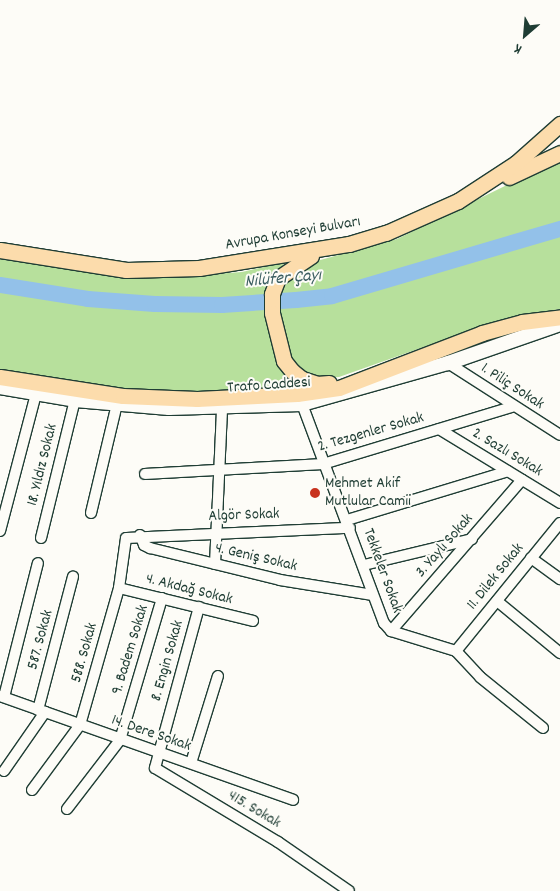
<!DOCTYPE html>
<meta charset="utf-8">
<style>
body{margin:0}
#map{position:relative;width:560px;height:891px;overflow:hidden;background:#fdfcf7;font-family:Dekko,sans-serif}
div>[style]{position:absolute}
.green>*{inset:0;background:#b7e09c}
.river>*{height:16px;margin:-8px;padding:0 8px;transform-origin:8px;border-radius:8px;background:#93c1e9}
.roads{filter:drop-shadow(1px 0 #1f3d34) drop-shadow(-1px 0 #1f3d34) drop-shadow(0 1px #1f3d34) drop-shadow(0 -1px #1f3d34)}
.street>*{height:10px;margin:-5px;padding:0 5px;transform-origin:5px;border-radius:5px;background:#fdfcf7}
.secondary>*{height:14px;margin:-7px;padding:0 7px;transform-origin:7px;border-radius:7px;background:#fdfcf7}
.primary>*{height:15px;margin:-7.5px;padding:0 7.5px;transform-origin:7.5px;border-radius:7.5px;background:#fcdcac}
.dots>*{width:14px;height:14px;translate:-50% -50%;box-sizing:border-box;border:2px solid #fdfcf7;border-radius:50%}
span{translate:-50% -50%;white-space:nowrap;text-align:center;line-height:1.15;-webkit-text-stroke:4px #fdfcf7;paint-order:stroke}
.street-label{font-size:16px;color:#1f3d34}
.poi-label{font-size:16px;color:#1f3d34}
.left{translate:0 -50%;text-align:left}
.water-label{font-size:18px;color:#3c5e61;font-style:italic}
.north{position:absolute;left:500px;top:10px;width:50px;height:50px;-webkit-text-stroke:4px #fdfcf7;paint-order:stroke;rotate:207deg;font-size:14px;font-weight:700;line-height:20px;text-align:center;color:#1f3d34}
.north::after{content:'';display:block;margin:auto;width:18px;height:22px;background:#1f3d34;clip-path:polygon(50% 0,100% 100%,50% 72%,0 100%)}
</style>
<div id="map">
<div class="green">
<div style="clip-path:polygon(560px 159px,560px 309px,500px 320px,339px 377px,313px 379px,293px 363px,278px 311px,278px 293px,284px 280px,302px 265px,397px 239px)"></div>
<div style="clip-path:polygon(0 258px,117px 277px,172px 277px,242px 272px,286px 262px,272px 276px,264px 293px,264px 314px,282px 371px,293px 381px,309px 387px,195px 394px,142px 392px,0 373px)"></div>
</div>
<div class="river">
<div style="left:0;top:285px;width:89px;rotate:9deg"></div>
<div style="left:88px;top:299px;width:67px;rotate:4.3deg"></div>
<div style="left:155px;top:304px;width:67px;rotate:0.9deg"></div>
<div style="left:222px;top:305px;width:74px;rotate:-3.9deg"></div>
<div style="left:296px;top:300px;width:36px;rotate:-6deg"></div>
<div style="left:332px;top:296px;width:238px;rotate:-16.4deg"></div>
</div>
<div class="roads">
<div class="street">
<div style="left:448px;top:363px;width:133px;rotate:32.7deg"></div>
<div style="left:302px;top:404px;width:234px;rotate:69.5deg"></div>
<div style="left:384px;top:623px;width:11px;rotate:49deg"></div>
<div style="left:391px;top:631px;width:68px;rotate:17.1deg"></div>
<div style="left:456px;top:651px;width:35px;rotate:47deg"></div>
<div style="left:480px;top:677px;width:81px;rotate:39deg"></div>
<div style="left:439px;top:429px;width:142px;rotate:31.4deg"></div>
<div style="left:145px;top:474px;width:178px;rotate:-3.2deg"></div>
<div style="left:323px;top:464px;width:197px;rotate:-16.8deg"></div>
<div style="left:91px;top:513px;width:112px;rotate:-76.6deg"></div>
<div style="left:347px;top:520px;width:168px;rotate:-16.9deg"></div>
<div style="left:0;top:531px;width:142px;rotate:-75.3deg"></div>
<div style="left:140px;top:535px;width:11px;rotate:68deg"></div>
<div style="left:144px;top:545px;width:7px;rotate:27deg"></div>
<div style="left:150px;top:548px;width:134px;rotate:13.8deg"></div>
<div style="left:280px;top:580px;width:94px;rotate:9.2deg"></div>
<div style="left:41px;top:538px;width:142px;rotate:-76.2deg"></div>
<div style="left:531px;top:558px;width:36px;rotate:36deg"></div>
<div style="left:215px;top:564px;width:157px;rotate:-87.4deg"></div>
<div style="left:364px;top:565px;width:111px;rotate:-13.5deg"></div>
<div style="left:119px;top:588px;width:138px;rotate:13.8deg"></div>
<div style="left:497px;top:601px;width:82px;rotate:39.5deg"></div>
<div style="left:199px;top:607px;width:167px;rotate:105.3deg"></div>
<div style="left:155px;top:768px;width:144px;rotate:31deg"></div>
<div style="left:278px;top:842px;width:86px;rotate:34.6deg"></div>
<div style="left:391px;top:631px;width:200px;rotate:-49.1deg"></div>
<div style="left:456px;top:651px;width:165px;rotate:-50.9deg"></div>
<div style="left:0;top:696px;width:311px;rotate:19.5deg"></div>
<div style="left:4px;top:697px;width:138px;rotate:-75.8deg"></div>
<div style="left:38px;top:710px;width:138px;rotate:-75.3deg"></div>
<div style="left:191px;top:763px;width:91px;rotate:-72.8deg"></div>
<div style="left:4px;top:771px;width:72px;rotate:-55.2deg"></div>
<div style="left:32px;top:790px;width:81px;rotate:-53.6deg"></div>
<div style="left:80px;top:725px;width:142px;rotate:-74.1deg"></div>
<div style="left:119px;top:588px;width:50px;rotate:-82deg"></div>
<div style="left:126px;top:538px;width:224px;rotate:-2.6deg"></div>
<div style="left:67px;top:809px;width:87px;rotate:-52.5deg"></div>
<div style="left:120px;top:740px;width:148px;rotate:-73.5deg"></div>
</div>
<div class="secondary">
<div style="left:0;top:387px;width:76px;rotate:9.8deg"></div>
<div style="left:75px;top:400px;width:94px;rotate:4.9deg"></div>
<div style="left:169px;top:408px;width:133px;rotate:-1.7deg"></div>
<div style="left:302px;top:404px;width:152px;rotate:-15.7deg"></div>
<div style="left:448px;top:363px;width:119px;rotate:-19.2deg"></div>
</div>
<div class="primary">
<div style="left:509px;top:177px;width:56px;rotate:-25.2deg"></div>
<div style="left:0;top:250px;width:128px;rotate:9deg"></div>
<div style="left:126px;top:270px;width:73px;rotate:-1.6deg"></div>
<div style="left:199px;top:268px;width:152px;rotate:-9.1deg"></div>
<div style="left:349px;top:244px;width:39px;rotate:-17deg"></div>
<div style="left:386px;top:233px;width:79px;rotate:-24deg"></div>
<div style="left:458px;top:201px;width:69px;rotate:-33.2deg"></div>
<div style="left:516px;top:163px;width:59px;rotate:-41.6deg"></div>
<div style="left:311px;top:256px;width:40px;rotate:146deg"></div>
<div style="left:278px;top:278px;width:17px;rotate:111deg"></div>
<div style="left:272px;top:294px;width:19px;rotate:90deg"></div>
<div style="left:272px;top:313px;width:49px;rotate:76deg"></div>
<div style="left:284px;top:361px;width:13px;rotate:51deg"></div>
<div style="left:292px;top:371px;width:13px;rotate:39deg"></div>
<div style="left:302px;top:379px;width:16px;rotate:18deg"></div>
<div style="left:317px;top:384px;width:12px;rotate:-5deg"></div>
<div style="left:0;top:377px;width:124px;rotate:8.8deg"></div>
<div style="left:123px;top:396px;width:74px;rotate:2.3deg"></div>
<div style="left:197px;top:399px;width:100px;rotate:-2.9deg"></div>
<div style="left:297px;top:394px;width:42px;rotate:-8.1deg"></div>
<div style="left:339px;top:388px;width:153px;rotate:-21deg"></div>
<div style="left:482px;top:333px;width:41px;rotate:-15.4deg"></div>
<div style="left:522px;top:322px;width:38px;rotate:-7deg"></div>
</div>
</div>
<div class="dots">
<div style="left:315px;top:493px;background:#c8321e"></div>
</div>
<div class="street-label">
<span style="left:293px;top:234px;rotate:-10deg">Avrupa Konseyi Bulvarı</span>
<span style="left:269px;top:386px;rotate:-4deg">Trafo Caddesi</span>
<span style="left:512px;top:387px;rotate:33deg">1. Piliç Sokak</span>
<span style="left:371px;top:433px;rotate:-16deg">2. Tezgenler Sokak</span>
<span style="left:507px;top:453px;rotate:31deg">2. Sazlı Sokak</span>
<span style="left:43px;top:465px;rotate:-76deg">18. Yıldız Sokak</span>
<span style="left:244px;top:516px;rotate:-2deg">Algör Sokak</span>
<span style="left:445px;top:546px;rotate:-49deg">3. Yaylı Sokak</span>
<span style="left:256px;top:558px;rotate:13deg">4. Geniş Sokak</span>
<span style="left:382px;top:571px;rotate:70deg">Tekkeler Sokak</span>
<span style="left:496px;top:577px;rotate:-51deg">11. Dilek Sokak</span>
<span style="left:189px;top:590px;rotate:14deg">4. Akdağ Sokak</span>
<span style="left:41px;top:640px;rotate:-75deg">587. Sokak</span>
<span style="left:131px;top:650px;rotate:-73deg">9. Badem Sokak</span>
<span style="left:85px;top:653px;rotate:-74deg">588. Sokak</span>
<span style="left:168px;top:661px;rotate:-74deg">8. Engin Sokak</span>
<span style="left:151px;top:734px;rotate:19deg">14. Dere Sokak</span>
<span style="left:254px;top:810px;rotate:31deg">415. Sokak</span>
</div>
<div class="poi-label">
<span class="left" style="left:325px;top:493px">Mehmet Akif<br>Mutlular Camii</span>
</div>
<div class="water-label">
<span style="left:283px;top:280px;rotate:-5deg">Nilüfer Çayı</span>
</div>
<div class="north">K</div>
</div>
